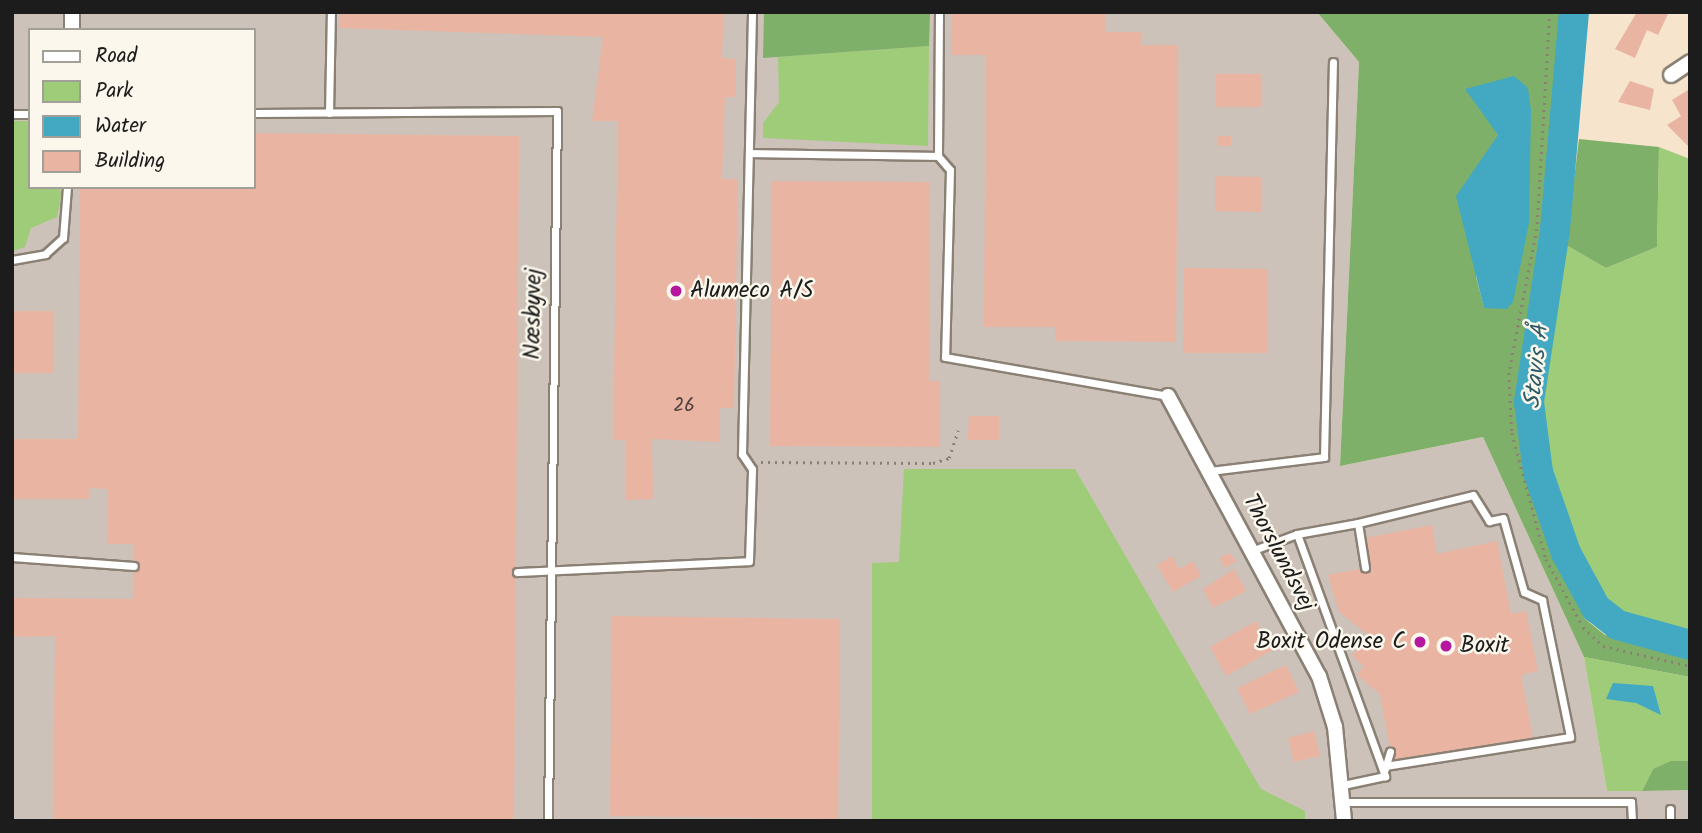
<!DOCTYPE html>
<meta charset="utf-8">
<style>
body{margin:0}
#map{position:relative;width:1702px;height:833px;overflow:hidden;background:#f7e4cd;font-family:Kalam,sans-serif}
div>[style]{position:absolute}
.industrial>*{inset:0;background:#cdc2b9}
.green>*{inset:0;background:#9fcc79}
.forest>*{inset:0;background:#7fb069}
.water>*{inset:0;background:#43a9c3}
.river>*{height:30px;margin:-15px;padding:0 15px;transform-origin:15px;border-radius:15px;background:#43a9c3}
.building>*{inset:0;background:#e9b4a2}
.path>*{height:2.5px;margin-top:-1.25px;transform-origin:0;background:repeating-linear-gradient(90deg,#8a8074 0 2px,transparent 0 7px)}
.roads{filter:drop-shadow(2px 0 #8a8074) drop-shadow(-2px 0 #8a8074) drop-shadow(0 2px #8a8074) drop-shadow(0 -2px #8a8074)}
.service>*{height:7px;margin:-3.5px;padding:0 3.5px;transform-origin:3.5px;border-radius:3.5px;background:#fff}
.minor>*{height:14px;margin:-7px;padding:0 7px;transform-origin:7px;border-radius:7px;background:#fff}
.dots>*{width:19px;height:19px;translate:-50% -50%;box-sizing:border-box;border:4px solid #fbf7ec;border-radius:50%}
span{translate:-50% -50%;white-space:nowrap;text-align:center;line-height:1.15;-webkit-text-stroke:5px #fbf7ec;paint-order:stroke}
.number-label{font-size:19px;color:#4f423e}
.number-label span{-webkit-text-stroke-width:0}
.poi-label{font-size:23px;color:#1c1c1c}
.left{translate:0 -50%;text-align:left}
.right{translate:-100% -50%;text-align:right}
.street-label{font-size:23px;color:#1c1c1c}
.water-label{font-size:24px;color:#2e5b67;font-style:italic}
.frame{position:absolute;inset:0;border:14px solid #1c1c1c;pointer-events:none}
.legend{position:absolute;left:28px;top:28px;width:228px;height:161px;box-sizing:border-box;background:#fbf7ec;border:2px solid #a29f99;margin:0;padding:9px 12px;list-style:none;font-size:21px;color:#1c1c1c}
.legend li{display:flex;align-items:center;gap:14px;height:35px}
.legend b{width:35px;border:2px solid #a29f99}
</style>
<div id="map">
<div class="industrial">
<div style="clip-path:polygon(evenodd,12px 12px,1317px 12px,1359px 62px,1340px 466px,1483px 437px,1584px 657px,1607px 791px,1690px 790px,1690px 821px,12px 821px,12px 12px,30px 30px,254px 30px,254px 187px,30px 187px,30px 30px)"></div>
</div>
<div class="green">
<div style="clip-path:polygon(929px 46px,928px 146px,763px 138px,763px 123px,779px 102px,778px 57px)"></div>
<div style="clip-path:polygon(12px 121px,30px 121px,30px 187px,60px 187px,61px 196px,57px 217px,31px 228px,25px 247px,12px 251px)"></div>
<div style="clip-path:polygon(1659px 147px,1690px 159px,1690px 635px,1625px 618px,1609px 607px,1585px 567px,1544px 444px,1542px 391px,1566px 245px,1606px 268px,1657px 247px)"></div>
<div style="clip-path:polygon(904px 469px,1075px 469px,1261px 789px,1305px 811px,1305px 821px,872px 821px,872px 563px,899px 562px)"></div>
<div style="clip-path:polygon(1584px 657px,1690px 677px,1690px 761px,1653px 769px,1642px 791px,1607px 791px)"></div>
</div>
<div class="forest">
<div style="clip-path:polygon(764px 12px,930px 12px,929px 46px,763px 58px)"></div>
<div style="clip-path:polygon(evenodd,1317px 12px,1563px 12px,1543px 254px,1517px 385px,1521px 429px,1554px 550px,1585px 619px,1605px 635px,1690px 654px,1690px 677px,1584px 657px,1483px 437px,1340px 466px,1359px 62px,1317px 12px,1531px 111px,1484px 307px,1476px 277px,1498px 135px,1486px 113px,1531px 111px)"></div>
<div style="clip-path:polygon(1579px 139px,1659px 147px,1657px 247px,1606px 268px,1566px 245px)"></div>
<div style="clip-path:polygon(1671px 761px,1690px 761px,1690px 790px,1642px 791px,1653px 769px)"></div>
</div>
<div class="water">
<div style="clip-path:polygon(1514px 76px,1528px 88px,1531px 111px,1529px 223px,1513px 302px,1507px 309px,1484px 308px,1456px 196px,1498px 135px,1465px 89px)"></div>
<div style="clip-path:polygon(1613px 683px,1653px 686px,1661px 715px,1636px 703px,1606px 699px)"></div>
</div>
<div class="river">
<div style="left:1574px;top:12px;width:219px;rotate:95deg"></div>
<div style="left:1555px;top:230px;width:174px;rotate:98.6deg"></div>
<div style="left:1529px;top:402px;width:71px;rotate:82.7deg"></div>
<div style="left:1538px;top:472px;width:86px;rotate:70.9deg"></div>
<div style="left:1566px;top:553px;width:63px;rotate:61.4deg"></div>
<div style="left:1596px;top:608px;width:28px;rotate:38deg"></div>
<div style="left:1618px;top:625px;width:75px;rotate:15.5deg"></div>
</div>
<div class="building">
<div style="clip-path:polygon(340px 12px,724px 12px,722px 58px,736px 59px,736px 97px,725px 97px,722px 179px,738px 179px,734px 408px,720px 408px,719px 442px,652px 439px,653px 499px,626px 500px,626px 440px,613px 440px,618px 121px,592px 121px,603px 37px,340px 28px)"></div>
<div style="clip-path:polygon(952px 12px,1106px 12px,1105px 32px,1142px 32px,1142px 45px,1178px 45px,1176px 342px,1055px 341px,1055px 327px,984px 327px,986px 55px,951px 55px)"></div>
<div style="clip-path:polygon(1637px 12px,1669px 12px,1658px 35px,1647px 30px,1635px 58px,1615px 49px)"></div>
<div style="clip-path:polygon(1216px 74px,1261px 74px,1261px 107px,1216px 107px)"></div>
<div style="clip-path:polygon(1630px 81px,1654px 89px,1650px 110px,1618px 102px)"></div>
<div style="clip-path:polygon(1688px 90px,1690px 93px,1690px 148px,1667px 125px,1681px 116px,1672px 100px)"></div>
<div style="clip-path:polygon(254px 133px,519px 136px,514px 821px,53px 821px,55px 636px,12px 637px,12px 598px,133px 599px,133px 544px,107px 544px,108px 489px,89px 488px,89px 499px,12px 499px,12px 439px,78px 439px,80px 187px,254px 187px)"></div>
<div style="clip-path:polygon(1217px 136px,1231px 136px,1231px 146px,1217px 146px)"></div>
<div style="clip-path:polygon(1215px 176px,1261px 177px,1261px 212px,1215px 211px)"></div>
<div style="clip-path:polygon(772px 181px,930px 182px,929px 381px,940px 381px,940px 447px,770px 446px)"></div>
<div style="clip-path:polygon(1184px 268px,1268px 269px,1267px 353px,1183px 353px)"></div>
<div style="clip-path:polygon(12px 311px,54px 311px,54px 373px,12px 373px)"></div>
<div style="clip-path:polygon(969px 416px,999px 416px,999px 440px,968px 440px)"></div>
<div style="clip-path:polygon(1432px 525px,1437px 554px,1497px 541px,1511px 614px,1526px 611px,1538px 671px,1521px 675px,1533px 739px,1392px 760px,1380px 694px,1357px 675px,1364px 666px,1352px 656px,1368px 635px,1339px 612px,1328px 575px,1370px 567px,1365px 538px)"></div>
<div style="clip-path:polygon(1229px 553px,1237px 561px,1225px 568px,1219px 558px)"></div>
<div style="clip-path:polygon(1172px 556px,1179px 569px,1193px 561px,1201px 576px,1173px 592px,1157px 565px)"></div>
<div style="clip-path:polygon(1234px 569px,1246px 591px,1213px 608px,1203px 589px)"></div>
<div style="clip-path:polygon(612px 616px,840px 619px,838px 819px,610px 816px)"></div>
<div style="clip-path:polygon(1256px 621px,1273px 650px,1226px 676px,1210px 647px)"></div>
<div style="clip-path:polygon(1286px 665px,1299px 692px,1250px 714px,1237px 688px)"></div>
<div style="clip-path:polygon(1314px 731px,1320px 756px,1294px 762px,1288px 738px)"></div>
</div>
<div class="path">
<div style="left:1550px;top:12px;width:217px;rotate:93.4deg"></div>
<div style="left:1537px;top:229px;width:147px;rotate:101deg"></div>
<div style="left:1509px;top:373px;width:60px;rotate:87.1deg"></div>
<div style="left:1512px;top:433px;width:131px;rotate:74.9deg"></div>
<div style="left:1546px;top:559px;width:77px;rotate:61.4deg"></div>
<div style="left:1583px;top:627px;width:28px;rotate:44deg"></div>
<div style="left:1603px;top:646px;width:89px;rotate:12.9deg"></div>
<div style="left:761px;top:462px;width:172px;rotate:0.3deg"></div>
<div style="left:933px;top:463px;width:17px;rotate:-17deg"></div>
<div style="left:949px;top:458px;width:29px;rotate:-72deg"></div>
</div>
<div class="roads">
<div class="service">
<div style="left:254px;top:113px;width:303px;rotate:-0.4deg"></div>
<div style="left:557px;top:111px;width:710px;rotate:90.73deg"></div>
<div style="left:329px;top:113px;width:101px;rotate:-88.9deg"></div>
<div style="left:12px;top:114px;width:18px"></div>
<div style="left:749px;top:153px;width:189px;rotate:0.9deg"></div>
<div style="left:938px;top:156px;width:144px;rotate:-89.6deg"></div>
<div style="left:938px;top:156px;width:18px;rotate:49deg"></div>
<div style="left:950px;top:170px;width:187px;rotate:91.5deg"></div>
<div style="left:945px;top:357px;width:226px;rotate:9.9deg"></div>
<div style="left:12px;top:260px;width:34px;rotate:-10deg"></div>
<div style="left:45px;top:254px;width:24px;rotate:-42deg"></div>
<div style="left:63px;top:238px;width:51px;rotate:-85.5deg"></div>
<div style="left:1209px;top:471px;width:116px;rotate:-6.9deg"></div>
<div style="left:1324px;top:457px;width:395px;rotate:-88.7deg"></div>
<div style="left:1358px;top:523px;width:118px;rotate:-13.7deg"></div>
<div style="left:1473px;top:495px;width:31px;rotate:58deg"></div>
<div style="left:1489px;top:521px;width:14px;rotate:-12deg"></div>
<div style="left:1503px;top:518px;width:77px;rotate:74.2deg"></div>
<div style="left:1524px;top:592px;width:20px;rotate:24deg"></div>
<div style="left:1542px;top:600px;width:140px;rotate:78.4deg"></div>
<div style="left:1570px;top:737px;width:187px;rotate:171.1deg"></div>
<div style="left:1297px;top:534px;width:258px;rotate:70deg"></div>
<div style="left:1251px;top:551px;width:49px;rotate:-20.3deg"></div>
<div style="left:1297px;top:534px;width:62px;rotate:-10.2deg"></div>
<div style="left:1358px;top:523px;width:45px;rotate:81deg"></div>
<div style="left:12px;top:557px;width:122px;rotate:4.2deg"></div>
<div style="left:517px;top:572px;width:232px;rotate:-2.7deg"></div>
<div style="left:749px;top:561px;width:92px;rotate:-88.1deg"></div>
<div style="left:752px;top:469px;width:18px;rotate:-124deg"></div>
<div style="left:742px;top:454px;width:442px;rotate:-88.7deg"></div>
<div style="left:1385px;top:769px;width:18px;rotate:-74deg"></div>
<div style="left:1343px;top:785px;width:43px;rotate:-12.1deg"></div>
<div style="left:1344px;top:802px;width:287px"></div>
<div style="left:1631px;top:802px;width:19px;rotate:87deg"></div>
<div style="left:1670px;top:809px;width:12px;rotate:90deg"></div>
</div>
<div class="minor">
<div style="left:72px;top:30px;width:18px;rotate:-90deg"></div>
<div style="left:1671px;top:75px;width:23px;rotate:-34deg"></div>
<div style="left:1168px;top:396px;width:318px;rotate:61.7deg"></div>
<div style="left:1319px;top:676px;width:53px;rotate:72.6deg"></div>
<div style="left:1335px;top:727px;width:94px;rotate:84.5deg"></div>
</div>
</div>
<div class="dots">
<div style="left:676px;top:291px;background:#b5179e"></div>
<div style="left:1420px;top:642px;background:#b5179e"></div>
<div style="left:1446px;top:646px;background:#b5179e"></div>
</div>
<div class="number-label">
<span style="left:684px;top:407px">26</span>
</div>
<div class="poi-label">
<span class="left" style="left:690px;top:291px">Alumeco A/S</span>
<span class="right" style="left:1406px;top:642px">Boxit Odense C</span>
<span class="left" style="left:1460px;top:646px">Boxit</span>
</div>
<div class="street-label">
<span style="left:534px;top:314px;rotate:-89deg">Næsbyvej</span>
<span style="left:1278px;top:553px;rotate:62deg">Thorslundsvej</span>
</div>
<div class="water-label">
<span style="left:1537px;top:367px;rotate:-84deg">Stavis Å</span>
</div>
<div class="frame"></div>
<ul class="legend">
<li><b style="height:9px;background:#fff"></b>Road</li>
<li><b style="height:19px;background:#9fcc79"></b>Park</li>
<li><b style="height:19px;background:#43a9c3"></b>Water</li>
<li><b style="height:19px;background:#e9b4a2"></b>Building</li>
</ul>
</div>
